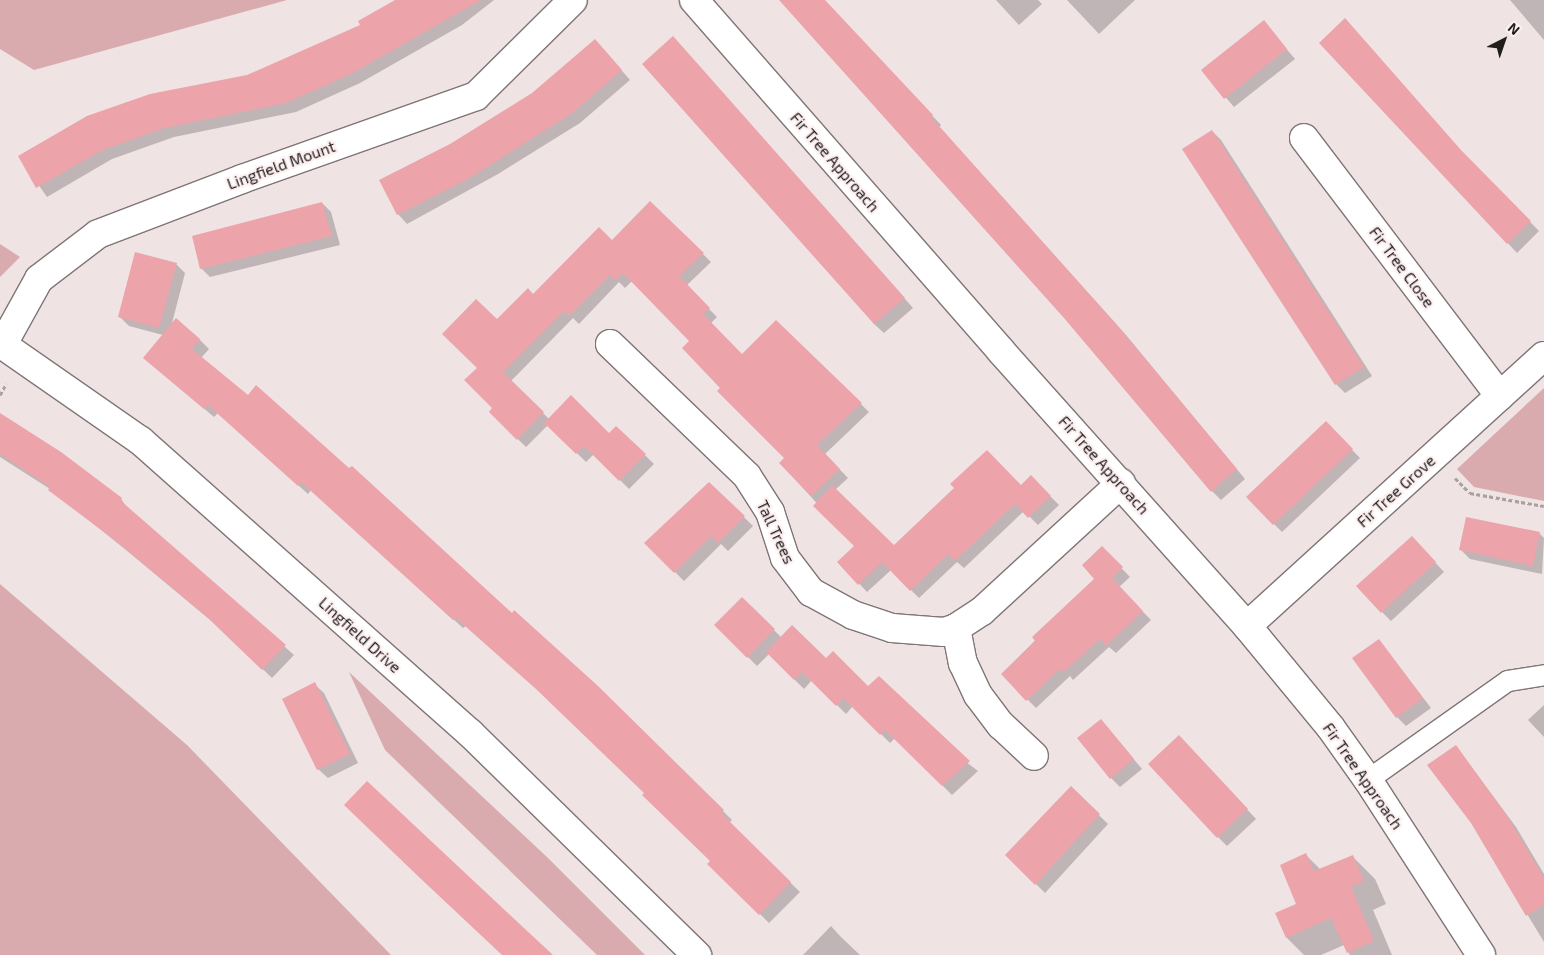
<!DOCTYPE html>
<style>
body{margin:0}
#map{position:relative;width:1544px;height:955px;overflow:hidden;background:#efe3e4;font-family:"Exo 2",sans-serif}
div>[style]{position:absolute}
.green>*{inset:0;background:#d9abaf}
.shadow>*{inset:0;background:#0003}
.building>*{inset:0;background:#eca3aa}
.path>*{height:3px;margin-top:-1.5px;transform-origin:0;background:repeating-linear-gradient(90deg,#a9a0a0 0 4px,transparent 0 6.5px)}
.roads{filter:drop-shadow(1px 0 #807576) drop-shadow(-1px 0 #807576) drop-shadow(0 1px #807576) drop-shadow(0 -1px #807576)}
.lane>*{height:20px;margin:-10px;padding:0 10px;transform-origin:10px;border-radius:10px;background:#fff}
.street>*{height:28px;margin:-14px;padding:0 14px;transform-origin:14px;border-radius:14px;background:#fff}
span{translate:-50% -50%;white-space:nowrap;text-align:center;line-height:1.15;-webkit-text-stroke:4.5px #fdf0f1;paint-order:stroke}
.street-label{font-size:16px;color:#211d1d}
.north{position:absolute;left:1479px;top:15px;width:50px;height:50px;-webkit-text-stroke:4px #fdf0f1;paint-order:stroke;rotate:41deg;font-size:14px;font-weight:700;line-height:20px;text-align:center;color:#211d1d}
.north::after{content:'';display:block;margin:auto;width:18px;height:22px;background:#211d1d;clip-path:polygon(50% 0,100% 100%,50% 72%,0 100%)}
</style>
<div id="map">
<div class="green">
<div style="clip-path:polygon(0 0,287px 0,34px 70px,0 49px)"></div>
<div style="clip-path:polygon(0 244px,20px 257px,0 277px)"></div>
<div style="clip-path:polygon(1544px 388px,1544px 501px,1474px 487px,1457px 469px)"></div>
<div style="clip-path:polygon(0 584px,187px 745px,391px 955px,0 955px)"></div>
<div style="clip-path:polygon(349px 672px,548px 858px,645px 955px,597px 955px,385px 750px)"></div>
</div>
<div class="shadow">
<div style="clip-path:polygon(398px 0,494px 0,462px 25px,360px 83px,296px 112px,174px 137px,112px 159px,47px 197px,19px 157px,247px 76px,362px 25px)"></div>
<div style="clip-path:polygon(781px 0,824px 0,941px 125px,939px 127px,1126px 335px,1245px 479px,1221px 500px,1212px 491px,1065px 317px)"></div>
<div style="clip-path:polygon(996px 0,1038px 0,1042px 4px,1019px 25px)"></div>
<div style="clip-path:polygon(1067px 0,1135px 0,1099px 34px)"></div>
<div style="clip-path:polygon(1510px 0,1544px 0,1544px 40px)"></div>
<div style="clip-path:polygon(1264px 22px,1295px 59px,1234px 107px,1203px 71px)"></div>
<div style="clip-path:polygon(1321px 43px,1470px 161px,1539px 231px,1517px 253px)"></div>
<div style="clip-path:polygon(682px 47px,913px 308px,884px 333px,874px 324px)"></div>
<div style="clip-path:polygon(604px 50px,630px 80px,580px 123px,498px 174px,407px 224px,398px 214px,450px 145px)"></div>
<div style="clip-path:polygon(1212px 131px,1221px 140px,1372px 376px,1345px 393px,1336px 384px)"></div>
<div style="clip-path:polygon(650px 202px,711px 262px,686px 286px,717px 317px,710px 324px,742px 355px,776px 322px,869px 412px,825px 454px,848px 478px,835px 490px,894px 546px,1021px 486px,1031px 477px,1059px 505px,1038px 525px,1024px 511px,964px 568px,957px 562px,919px 598px,891px 570px,867px 592px,839px 562px,856px 546px,780px 463px,786px 458px,722px 388px,691px 341px,632px 281px,625px 288px,619px 282px,579px 324px,573px 318px,511px 381px,549px 419px,609px 435px,616px 427px,654px 464px,629px 489px,594px 454px,586px 462px,548px 425px,526px 447px,490px 412px,494px 408px,478px 368px,497px 321px,612px 241px)"></div>
<div style="clip-path:polygon(322px 203px,331px 212px,340px 245px,210px 277px,201px 268px)"></div>
<div style="clip-path:polygon(176px 264px,185px 273px,171px 327px,176px 320px,200px 340px,209px 349px,201px 358px,597px 687px,732px 820px,729px 823px,800px 892px,769px 923px,709px 864px,712px 861px,646px 793px,547px 698px,466px 626px,463px 628px,311px 490px,308px 494px,218px 413px,214px 417px,144px 358px,163px 335px,129px 326px,119px 316px)"></div>
<div style="clip-path:polygon(0 418px,121px 499px,129px 510px,294px 655px,272px 678px,220px 628px,126px 550px,50px 489px,0 457px)"></div>
<div style="clip-path:polygon(1326px 423px,1360px 458px,1282px 532px,1247px 497px)"></div>
<div style="clip-path:polygon(709px 483px,753px 526px,728px 551px,721px 544px,684px 581px,646px 543px)"></div>
<div style="clip-path:polygon(1467px 518px,1540px 534px,1544px 538px,1542px 574px,1470px 559px,1460px 549px)"></div>
<div style="clip-path:polygon(1421px 547px,1444px 572px,1391px 621px,1382px 612px)"></div>
<div style="clip-path:polygon(1102px 548px,1130px 577px,1119px 587px,1151px 620px,1116px 653px,1109px 647px,1073px 680px,1070px 676px,1036px 708px,1002px 674px,1096px 579px)"></div>
<div style="clip-path:polygon(742px 599px,782px 638px,826px 660px,868px 688px,978px 771px,952px 795px,895px 738px,890px 743px,853px 706px,846px 714px,812px 680px,804px 689px,769px 654px,757px 666px,716px 625px)"></div>
<div style="clip-path:polygon(1379px 640px,1431px 708px,1406px 726px,1397px 717px)"></div>
<div style="clip-path:polygon(314px 684px,324px 693px,358px 763px,328px 778px,318px 769px)"></div>
<div style="clip-path:polygon(1544px 705px,1544px 737px,1528px 720px)"></div>
<div style="clip-path:polygon(1101px 720px,1142px 769px,1120px 787px,1111px 778px)"></div>
<div style="clip-path:polygon(1188px 746px,1256px 819px,1227px 846px,1218px 837px)"></div>
<div style="clip-path:polygon(1456px 746px,1516px 827px,1544px 874px,1544px 942px,1472px 823px)"></div>
<div style="clip-path:polygon(1071px 788px,1108px 824px,1045px 893px,1007px 855px)"></div>
<div style="clip-path:polygon(1306px 855px,1321px 870px,1352px 856px,1375px 879px,1386px 904px,1373px 910px,1392px 955px,1350px 955px,1344px 945px,1321px 955px,1304px 955px,1287px 938px,1298px 905px)"></div>
<div style="clip-path:polygon(831px 926px,840px 936px,860px 955px,803px 955px)"></div>
</div>
<div class="building">
<div style="clip-path:polygon(395px 0,481px 0,351px 74px,286px 103px,164px 128px,103px 150px,36px 188px,18px 156px,87px 116px,150px 94px,247px 75px,360px 25px,358px 21px)"></div>
<div style="clip-path:polygon(779px 0,825px 0,933px 115px,931px 117px,1117px 325px,1237px 469px,1211px 492px,1064px 318px)"></div>
<div style="clip-path:polygon(1345px 18px,1461px 150px,1531px 221px,1507px 244px,1319px 43px)"></div>
<div style="clip-path:polygon(1264px 20px,1287px 49px,1224px 99px,1201px 70px)"></div>
<div style="clip-path:polygon(673px 36px,905px 298px,874px 324px,642px 64px)"></div>
<div style="clip-path:polygon(595px 39px,622px 70px,571px 114px,468px 179px,397px 215px,379px 180px,450px 144px,532px 93px)"></div>
<div style="clip-path:polygon(1212px 130px,1364px 367px,1335px 385px,1182px 149px)"></div>
<div style="clip-path:polygon(650px 201px,704px 253px,679px 276px,710px 308px,703px 314px,742px 354px,776px 320px,862px 403px,817px 445px,840px 469px,811px 496px,779px 463px,784px 458px,717px 391px,720px 388px,682px 348px,689px 341px,623px 273px,616px 280px,610px 275px,569px 316px,564px 311px,503px 372px,544px 412px,517px 440px,489px 412px,492px 408px,464px 380px,477px 368px,442px 334px,476px 299px,497px 319px,528px 288px,533px 294px,599px 227px,612px 240px)"></div>
<div style="clip-path:polygon(322px 202px,332px 236px,200px 269px,192px 236px)"></div>
<div style="clip-path:polygon(135px 252px,177px 263px,159px 328px,118px 317px)"></div>
<div style="clip-path:polygon(176px 318px,200px 339px,192px 349px,248px 395px,256px 385px,349px 468px,352px 466px,512px 613px,514px 610px,598px 686px,724px 810px,721px 813px,791px 882px,759px 915px,707px 864px,710px 861px,642px 795px,644px 793px,536px 689px,456px 618px,453px 620px,301px 482px,298px 486px,208px 405px,204px 409px,143px 358px)"></div>
<div style="clip-path:polygon(571px 395px,609px 433px,616px 426px,646px 454px,619px 481px,584px 446px,576px 454px,544px 423px)"></div>
<div style="clip-path:polygon(0 413px,61px 452px,122px 498px,121px 501px,286px 645px,262px 670px,209px 619px,116px 541px,48px 490px,50px 487px,0 454px)"></div>
<div style="clip-path:polygon(1326px 421px,1353px 449px,1273px 525px,1246px 497px)"></div>
<div style="clip-path:polygon(987px 450px,1021px 485px,1031px 475px,1051px 496px,1028px 518px,1015px 504px,955px 561px,948px 554px,910px 591px,882px 562px,858px 585px,837px 562px,854px 546px,813px 506px,832px 485px,894px 545px,954px 488px,950px 484px)"></div>
<div style="clip-path:polygon(709px 482px,745px 516px,718px 543px,711px 536px,674px 573px,644px 543px)"></div>
<div style="clip-path:polygon(1466px 517px,1540px 532px,1533px 566px,1459px 550px)"></div>
<div style="clip-path:polygon(1412px 536px,1436px 562px,1381px 613px,1356px 586px)"></div>
<div style="clip-path:polygon(1102px 546px,1123px 567px,1112px 578px,1143px 611px,1106px 646px,1100px 639px,1064px 672px,1060px 669px,1026px 701px,1001px 674px,1035px 641px,1032px 637px,1094px 579px,1082px 565px)"></div>
<div style="clip-path:polygon(742px 597px,775px 629px,747px 658px,714px 625px)"></div>
<div style="clip-path:polygon(792px 625px,826px 658px,833px 651px,868px 686px,879px 676px,970px 761px,942px 786px,885px 730px,880px 735px,843px 698px,836px 706px,802px 672px,794px 680px,766px 652px)"></div>
<div style="clip-path:polygon(1379px 639px,1423px 698px,1396px 718px,1352px 658px)"></div>
<div style="clip-path:polygon(315px 682px,350px 754px,317px 770px,282px 699px)"></div>
<div style="clip-path:polygon(1101px 719px,1134px 759px,1110px 779px,1077px 738px)"></div>
<div style="clip-path:polygon(1179px 735px,1248px 809px,1217px 838px,1148px 764px)"></div>
<div style="clip-path:polygon(1456px 745px,1507px 816px,1544px 878px,1544px 905px,1526px 916px,1471px 823px,1427px 765px)"></div>
<div style="clip-path:polygon(367px 781px,510px 915px,553px 955px,502px 955px,420px 878px,344px 805px)"></div>
<div style="clip-path:polygon(1071px 786px,1100px 814px,1035px 885px,1005px 855px)"></div>
<div style="clip-path:polygon(1306px 853px,1314px 871px,1353px 855px,1364px 881px,1351px 887px,1374px 941px,1347px 953px,1331px 918px,1286px 938px,1275px 913px,1296px 904px,1280px 865px)"></div>
</div>
<div class="path">
<div style="left:0;top:395px;width:13px;rotate:-61deg"></div>
<div style="left:1455px;top:478px;width:21px;rotate:45deg"></div>
<div style="left:1470px;top:493px;width:75px;rotate:10deg"></div>
</div>
<div class="roads">
<div class="lane">
<div style="left:1368px;top:780px;width:171px;rotate:-35.3deg"></div>
<div style="left:1508px;top:681px;width:36px;rotate:-9deg"></div>
</div>
<div class="street">
<div style="left:694px;top:0;width:466px;rotate:48.8deg"></div>
<div style="left:1001px;top:351px;width:369px;rotate:48.2deg"></div>
<div style="left:1247px;top:626px;width:132px;rotate:50.5deg"></div>
<div style="left:1331px;top:728px;width:64px;rotate:54.6deg"></div>
<div style="left:1368px;top:780px;width:208px;rotate:57.1deg"></div>
<div style="left:1304px;top:138px;width:324px;rotate:52.8deg"></div>
<div style="left:0;top:343px;width:172px;rotate:34.8deg"></div>
<div style="left:141px;top:441px;width:440px;rotate:41.6deg"></div>
<div style="left:470px;top:733px;width:318px;rotate:44.4deg"></div>
<div style="left:3px;top:344px;width:74px;rotate:-61deg"></div>
<div style="left:39px;top:279px;width:74px;rotate:-37.3deg"></div>
<div style="left:98px;top:234px;width:154px;rotate:-20.9deg"></div>
<div style="left:242px;top:179px;width:248px;rotate:-19.5deg"></div>
<div style="left:476px;top:96px;width:136px;rotate:-44.7deg"></div>
<div style="left:610px;top:344px;width:190px;rotate:43.9deg"></div>
<div style="left:747px;top:476px;width:43px;rotate:57.4deg"></div>
<div style="left:770px;top:512px;width:48px;rotate:71.9deg"></div>
<div style="left:785px;top:558px;width:43px;rotate:52.6deg"></div>
<div style="left:811px;top:592px;width:48px;rotate:28.7deg"></div>
<div style="left:853px;top:615px;width:41px;rotate:18.4deg"></div>
<div style="left:892px;top:628px;width:52px;rotate:4.4deg"></div>
<div style="left:944px;top:632px;width:13px;rotate:-18deg"></div>
<div style="left:956px;top:628px;width:31px;rotate:-33deg"></div>
<div style="left:982px;top:611px;width:189px;rotate:-42.6deg"></div>
<div style="left:1247px;top:626px;width:401px;rotate:-42.3deg"></div>
<div style="left:956px;top:628px;width:36px;rotate:79deg"></div>
<div style="left:963px;top:663px;width:35px;rotate:65deg"></div>
<div style="left:978px;top:695px;width:38px;rotate:53deg"></div>
<div style="left:1001px;top:725px;width:45px;rotate:43.2deg"></div>
</div>
</div>
<div class="street-label">
<span style="left:835px;top:162px;rotate:49deg">Fir Tree Approach</span>
<span style="left:281px;top:165px;rotate:-20deg">Lingfield Mount</span>
<span style="left:1402px;top:267px;rotate:53deg">Fir Tree Close</span>
<span style="left:1104px;top:465px;rotate:48deg">Fir Tree Approach</span>
<span style="left:1396px;top:491px;rotate:-42deg">Fir Tree Grove</span>
<span style="left:776px;top:532px;rotate:65deg">Tall Trees</span>
<span style="left:360px;top:635px;rotate:42deg">Lingfield Drive</span>
<span style="left:1363px;top:776px;rotate:55deg">Fir Tree Approach</span>
</div>
<div class="north">N</div>
</div>
